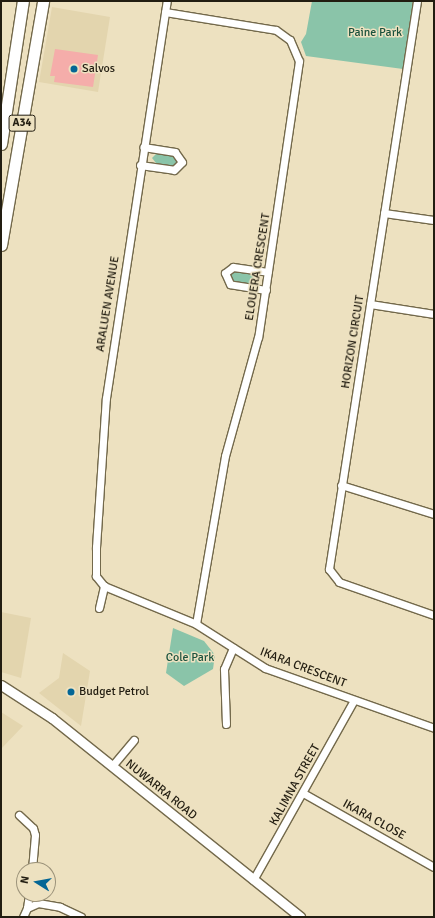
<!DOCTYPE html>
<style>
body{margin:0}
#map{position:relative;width:435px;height:918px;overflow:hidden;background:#ede1c0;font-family:Signika,sans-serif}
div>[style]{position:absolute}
.built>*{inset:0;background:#e3d5ae}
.green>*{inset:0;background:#8ac4a9}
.building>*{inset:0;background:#f5adaa}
.roads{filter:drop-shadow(1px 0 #73694b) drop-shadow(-1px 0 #73694b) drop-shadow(0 1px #73694b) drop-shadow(0 -1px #73694b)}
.minor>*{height:7px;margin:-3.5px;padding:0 3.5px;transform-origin:3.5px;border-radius:3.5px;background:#fff}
.secondary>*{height:9px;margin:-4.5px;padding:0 4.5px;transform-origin:4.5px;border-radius:4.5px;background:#fff}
.trunk>*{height:11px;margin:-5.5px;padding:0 5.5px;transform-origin:5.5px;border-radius:5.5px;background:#fff}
.dots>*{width:11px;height:11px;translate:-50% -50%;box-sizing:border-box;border:2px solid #ede1c0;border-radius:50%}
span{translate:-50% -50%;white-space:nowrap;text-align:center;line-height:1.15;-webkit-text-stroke:3px #ede1c0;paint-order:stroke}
.shield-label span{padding:1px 3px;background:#ede1c0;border:1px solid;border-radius:3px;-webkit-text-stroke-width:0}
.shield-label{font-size:11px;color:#221d11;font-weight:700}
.park-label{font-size:12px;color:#1b523d}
.poi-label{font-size:12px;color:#221d11}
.left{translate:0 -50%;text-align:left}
.street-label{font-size:12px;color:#221d11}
.frame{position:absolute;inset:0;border:2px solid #221d11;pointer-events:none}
.north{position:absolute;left:16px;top:862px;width:40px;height:40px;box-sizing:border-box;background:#ede1c0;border:1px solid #9c937a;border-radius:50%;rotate:281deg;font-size:11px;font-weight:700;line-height:16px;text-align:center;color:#221d11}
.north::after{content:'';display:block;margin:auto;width:14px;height:18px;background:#036695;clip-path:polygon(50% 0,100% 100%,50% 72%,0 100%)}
</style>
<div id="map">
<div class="built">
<div style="clip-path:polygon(52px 7px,110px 17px,98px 92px,39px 82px)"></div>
<div style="clip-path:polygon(1px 612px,31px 618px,21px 678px,1px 672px)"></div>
<div style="clip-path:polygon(63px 653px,90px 671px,81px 726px,39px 693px,59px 678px)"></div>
<div style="clip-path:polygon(1px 712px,23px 726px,1px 749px)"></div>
</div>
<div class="green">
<div style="clip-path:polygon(312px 1px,413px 1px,403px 69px,306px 56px,301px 42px,306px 34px)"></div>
<div style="clip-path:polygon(157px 153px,175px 155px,179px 161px,173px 166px,156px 163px,152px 158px)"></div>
<div style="clip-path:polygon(234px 270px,252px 273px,255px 280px,250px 284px,232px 281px,229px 275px)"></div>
<div style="clip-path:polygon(173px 628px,204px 641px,215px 655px,213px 669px,184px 686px,166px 673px)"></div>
</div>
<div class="building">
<div style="clip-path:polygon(55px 49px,98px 55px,93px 87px,54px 82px,55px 76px,50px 76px)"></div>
</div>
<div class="roads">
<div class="minor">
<div style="left:417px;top:1px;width:575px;rotate:98.81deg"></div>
<div style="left:329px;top:569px;width:16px;rotate:52deg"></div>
<div style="left:339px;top:582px;width:101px;rotate:19.2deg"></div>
<div style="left:165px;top:12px;width:112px;rotate:9.2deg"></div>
<div style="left:276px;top:30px;width:17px;rotate:36deg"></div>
<div style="left:290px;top:40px;width:23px;rotate:67deg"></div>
<div style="left:299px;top:61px;width:279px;rotate:98.4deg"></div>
<div style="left:258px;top:337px;width:123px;rotate:105.5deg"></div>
<div style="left:225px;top:456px;width:170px;rotate:99.8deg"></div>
<div style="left:140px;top:165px;width:34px;rotate:8deg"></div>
<div style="left:174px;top:170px;width:11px;rotate:-45deg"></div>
<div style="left:182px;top:162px;width:12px;rotate:-125deg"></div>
<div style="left:175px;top:152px;width:32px;rotate:-171deg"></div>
<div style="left:384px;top:213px;width:50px;rotate:8deg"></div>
<div style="left:266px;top:290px;width:36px;rotate:-171deg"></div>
<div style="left:230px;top:284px;width:12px;rotate:-114deg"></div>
<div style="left:225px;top:273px;width:10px;rotate:-37deg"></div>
<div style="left:233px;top:267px;width:35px;rotate:8deg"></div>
<div style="left:370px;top:304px;width:65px;rotate:8.9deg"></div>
<div style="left:341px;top:485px;width:97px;rotate:17.3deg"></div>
<div style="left:104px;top:586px;width:100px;rotate:22.4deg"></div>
<div style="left:196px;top:624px;width:82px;rotate:32.5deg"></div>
<div style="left:265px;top:668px;width:179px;rotate:19.5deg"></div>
<div style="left:99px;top:608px;width:23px;rotate:-77deg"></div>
<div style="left:104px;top:586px;width:13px;rotate:-129deg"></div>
<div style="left:96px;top:576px;width:29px;rotate:-90deg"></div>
<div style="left:96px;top:547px;width:149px;rotate:-86.2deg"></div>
<div style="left:106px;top:398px;width:402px;rotate:-81.3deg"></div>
<div style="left:226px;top:724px;width:55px;rotate:-92.1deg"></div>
<div style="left:224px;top:669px;width:23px;rotate:-67deg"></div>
<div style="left:112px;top:766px;width:34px;rotate:-50deg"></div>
<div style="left:303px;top:793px;width:150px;rotate:29.5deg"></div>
<div style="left:19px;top:815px;width:19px;rotate:43deg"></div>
<div style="left:33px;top:828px;width:7px;rotate:74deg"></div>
<div style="left:35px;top:835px;width:35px;rotate:95deg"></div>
<div style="left:253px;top:880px;width:206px;rotate:-60.7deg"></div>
<div style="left:27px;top:908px;width:14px;rotate:-82deg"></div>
<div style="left:23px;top:917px;width:10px;rotate:-66deg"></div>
<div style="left:27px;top:908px;width:12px;rotate:-24deg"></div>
<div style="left:38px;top:903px;width:22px;rotate:10deg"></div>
<div style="left:60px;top:907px;width:23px;rotate:25deg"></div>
</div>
<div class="secondary">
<div style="left:1px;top:685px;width:61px;rotate:32.9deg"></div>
<div style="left:52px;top:718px;width:318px;rotate:38.7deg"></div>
</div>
<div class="trunk">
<div style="left:1px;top:144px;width:145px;rotate:-81.3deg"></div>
<div style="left:1px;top:245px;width:248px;rotate:-80.2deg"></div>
</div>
</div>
<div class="dots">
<div style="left:74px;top:69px;background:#036695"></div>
<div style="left:71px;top:692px;background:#036695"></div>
</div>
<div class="shield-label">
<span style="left:22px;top:123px">A34</span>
</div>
<div class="park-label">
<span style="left:375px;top:33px">Paine Park</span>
<span style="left:190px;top:658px">Cole Park</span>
</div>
<div class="poi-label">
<span class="left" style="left:82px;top:69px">Salvos</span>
<span class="left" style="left:79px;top:692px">Budget Petrol</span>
</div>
<div class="street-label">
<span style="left:258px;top:267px;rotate:-81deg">ELOUERA CRESCENT</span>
<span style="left:108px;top:304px;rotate:-81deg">ARALUEN AVENUE</span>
<span style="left:353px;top:342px;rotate:-81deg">HORIZON CIRCUIT</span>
<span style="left:303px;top:668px;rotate:21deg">IKARA CRESCENT</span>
<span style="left:295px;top:785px;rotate:-61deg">KALIMNA STREET</span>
<span style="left:161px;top:790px;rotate:39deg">NUWARRA ROAD</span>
<span style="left:374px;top:820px;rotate:29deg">IKARA CLOSE</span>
</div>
<div class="frame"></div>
<div class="north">N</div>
</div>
